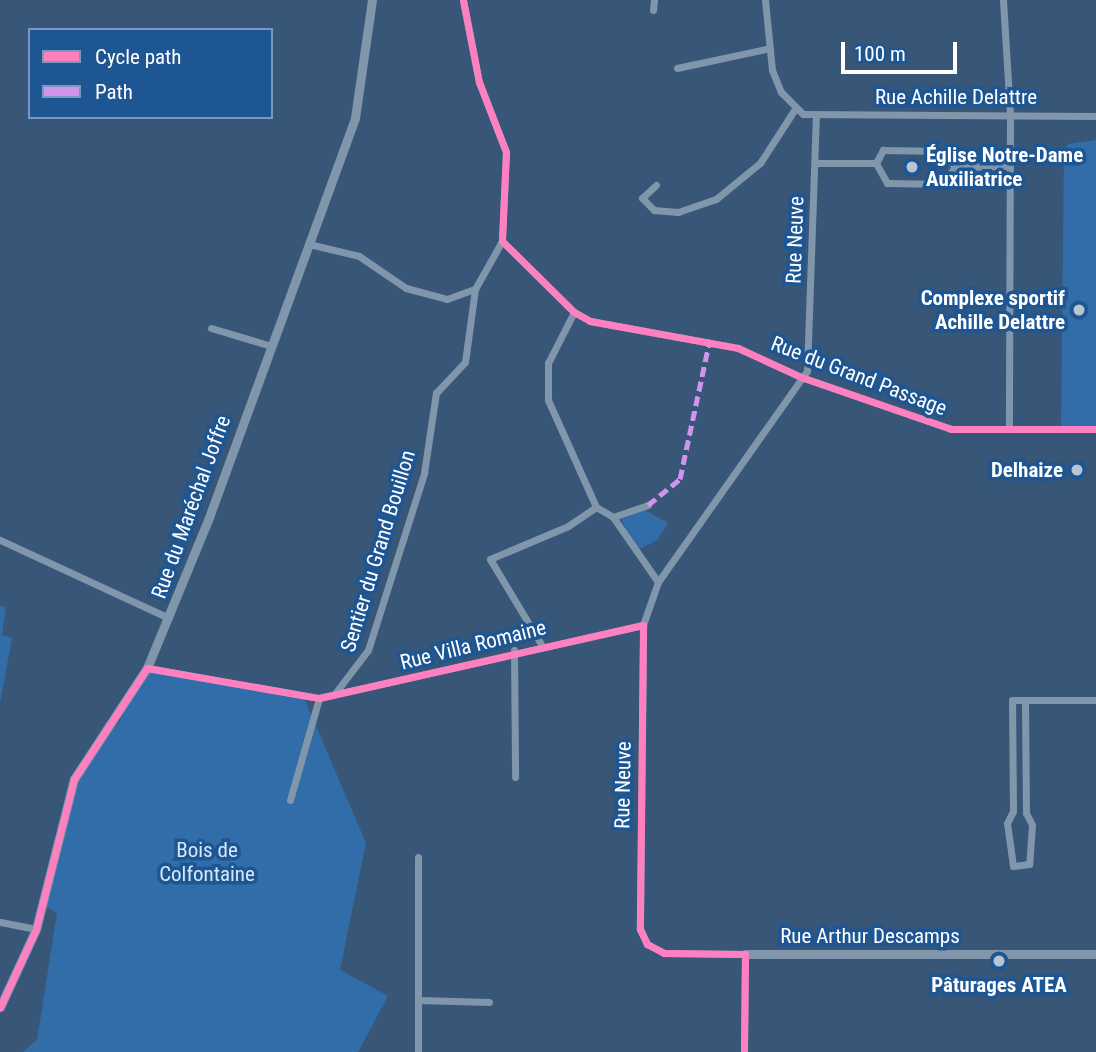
<!DOCTYPE html>
<meta charset="utf-8">
<style>
body{margin:0}
#map{position:relative;width:1096px;height:1052px;overflow:hidden;background:#385778;font-family:"Roboto Condensed",sans-serif}
div>[style]{position:absolute}
.green>*{inset:0;background:#316da9}
.minor>*{height:7px;margin:-3.5px;padding:0 3.5px;transform-origin:3.5px;border-radius:3.5px;background:#8096ab}
.tertiary>*{height:9px;margin:-4.5px;padding:0 4.5px;transform-origin:4.5px;border-radius:4.5px;background:#8096ab}
.quiet>*{height:5px;margin-top:-2.5px;transform-origin:0;background:repeating-linear-gradient(90deg,#d193ec 0 10px,transparent 0 15px)}
.cycleway>*{height:7px;margin:-3.5px;padding:0 3.5px;transform-origin:3.5px;border-radius:3.5px;background:#ff80c0}
.dots>*{width:19px;height:19px;translate:-50% -50%;box-sizing:border-box;border:4px solid #1d5693;border-radius:50%}
span{translate:-50% -50%;white-space:nowrap;text-align:center;line-height:1.15;-webkit-text-stroke:7px #1d5693;paint-order:stroke}
.street-label{font-size:21px;color:#fff}
.poi-label{font-size:21px;color:#fff;font-weight:700}
.left{translate:0 -50%;text-align:left}
.right{translate:-100% -50%;text-align:right}
.park-label{font-size:21px;color:#d5e8fa}
.legend{position:absolute;left:28px;top:28px;width:245px;height:91px;box-sizing:border-box;background:#1d5693;border:2px solid #779abe;margin:0;padding:9px 12px;list-style:none;font-size:21px;color:#fff}
.legend li{display:flex;align-items:center;gap:14px;height:35px}
.legend b{width:35px;border:2px solid #779abe}
.scale{position:absolute;left:841px;top:42px;width:116px;height:32px;box-sizing:border-box;border:4px solid #fff;border-top:0;padding-left:9px;font-size:21px;line-height:24px;white-space:nowrap;color:#fff;-webkit-text-stroke:5px #1d5693;paint-order:stroke}
</style>
<div id="map">
<div class="green">
<div style="clip-path:polygon(1096px 140px,1096px 429px,1061px 430px,1064px 153px,1068px 144px)"></div>
<div style="clip-path:polygon(645px 510px,668px 523px,657px 540px,636px 551px,621px 519px)"></div>
<div style="clip-path:polygon(0 606px,6px 607px,2px 635px,12px 638px,0 703px)"></div>
<div style="clip-path:polygon(147px 668px,304px 698px,366px 843px,340px 970px,388px 996px,358px 1052px,23px 1052px,37px 1040px,57px 913px,40px 904px,84px 760px,119px 722px)"></div>
</div>
<div class="minor">
<div style="left:463px;top:0;width:84px;rotate:79deg"></div>
<div style="left:479px;top:82px;width:75px;rotate:68.9deg"></div>
<div style="left:506px;top:152px;width:89px;rotate:92.6deg"></div>
<div style="left:502px;top:241px;width:101px;rotate:44.6deg"></div>
<div style="left:574px;top:312px;width:18px;rotate:29deg"></div>
<div style="left:590px;top:321px;width:150px;rotate:10.3deg"></div>
<div style="left:738px;top:348px;width:69px;rotate:24.7deg"></div>
<div style="left:801px;top:377px;width:159px;rotate:19.1deg"></div>
<div style="left:951px;top:429px;width:145px"></div>
<div style="left:765px;top:0;width:70px;rotate:84.3deg"></div>
<div style="left:772px;top:70px;width:24px;rotate:68deg"></div>
<div style="left:781px;top:92px;width:31px;rotate:45deg"></div>
<div style="left:803px;top:114px;width:293px;rotate:0.4deg"></div>
<div style="left:1003px;top:0;width:116px;rotate:86.5deg"></div>
<div style="left:1010px;top:116px;width:313px;rotate:90.2deg"></div>
<div style="left:653px;top:10px;width:10px;rotate:-84deg"></div>
<div style="left:677px;top:68px;width:95px;rotate:-12.1deg"></div>
<div style="left:815px;top:163px;width:61px"></div>
<div style="left:876px;top:163px;width:15px;rotate:-62deg"></div>
<div style="left:883px;top:150px;width:59px;rotate:1deg"></div>
<div style="left:942px;top:151px;width:21px;rotate:51deg"></div>
<div style="left:955px;top:167px;width:22px;rotate:129deg"></div>
<div style="left:941px;top:184px;width:54px;rotate:-178.9deg"></div>
<div style="left:887px;top:183px;width:23px;rotate:-119deg"></div>
<div style="left:955px;top:167px;width:53px;rotate:-1.1deg"></div>
<div style="left:656px;top:185px;width:19px;rotate:137deg"></div>
<div style="left:642px;top:198px;width:17px;rotate:45deg"></div>
<div style="left:654px;top:210px;width:24px;rotate:5deg"></div>
<div style="left:678px;top:212px;width:40px;rotate:-18.9deg"></div>
<div style="left:716px;top:199px;width:57px;rotate:-39.3deg"></div>
<div style="left:760px;top:163px;width:64px;rotate:-57.1deg"></div>
<div style="left:309px;top:244px;width:51px;rotate:13.5deg"></div>
<div style="left:359px;top:256px;width:57px;rotate:34.2deg"></div>
<div style="left:406px;top:288px;width:42px;rotate:15deg"></div>
<div style="left:447px;top:299px;width:30px;rotate:-20deg"></div>
<div style="left:475px;top:289px;width:55px;rotate:-60.6deg"></div>
<div style="left:574px;top:312px;width:57px;rotate:117deg"></div>
<div style="left:548px;top:363px;width:37px;rotate:90deg"></div>
<div style="left:548px;top:400px;width:117px;rotate:65.8deg"></div>
<div style="left:596px;top:507px;width:20px;rotate:30deg"></div>
<div style="left:613px;top:517px;width:79px;rotate:55.3deg"></div>
<div style="left:211px;top:328px;width:59px;rotate:16.6deg"></div>
<div style="left:613px;top:517px;width:37px;rotate:-19deg"></div>
<div style="left:0;top:540px;width:186px;rotate:24.8deg"></div>
<div style="left:541px;top:644px;width:99px;rotate:-121deg"></div>
<div style="left:490px;top:559px;width:85px;rotate:-22.9deg"></div>
<div style="left:568px;top:526px;width:34px;rotate:-34deg"></div>
<div style="left:514px;top:650px;width:127px;rotate:89.5deg"></div>
<div style="left:147px;top:668px;width:175px;rotate:9.9deg"></div>
<div style="left:319px;top:698px;width:332px;rotate:-12.7deg"></div>
<div style="left:336px;top:692px;width:53px;rotate:-52.7deg"></div>
<div style="left:368px;top:650px;width:186px;rotate:-72.4deg"></div>
<div style="left:424px;top:473px;width:81px;rotate:-81.5deg"></div>
<div style="left:436px;top:393px;width:42px;rotate:-46.9deg"></div>
<div style="left:465px;top:362px;width:74px;rotate:-82.2deg"></div>
<div style="left:1025px;top:700px;width:113px;rotate:89.5deg"></div>
<div style="left:1026px;top:813px;width:13px;rotate:63deg"></div>
<div style="left:1032px;top:825px;width:39px;rotate:94deg"></div>
<div style="left:1029px;top:864px;width:16px;rotate:173deg"></div>
<div style="left:1013px;top:866px;width:43px;rotate:-97.9deg"></div>
<div style="left:1007px;top:823px;width:13px;rotate:-63deg"></div>
<div style="left:1013px;top:811px;width:111px;rotate:-90.5deg"></div>
<div style="left:1012px;top:700px;width:84px"></div>
<div style="left:290px;top:800px;width:106px;rotate:-74.1deg"></div>
<div style="left:0;top:922px;width:37px;rotate:11deg"></div>
<div style="left:419px;top:1000px;width:70px;rotate:1.6deg"></div>
<div style="left:418px;top:1052px;width:195px;rotate:-90deg"></div>
<div style="left:744px;top:1052px;width:98px;rotate:-89.4deg"></div>
<div style="left:745px;top:954px;width:81px;rotate:-179.3deg"></div>
<div style="left:664px;top:953px;width:19px;rotate:-152deg"></div>
<div style="left:647px;top:944px;width:17px;rotate:-115deg"></div>
<div style="left:640px;top:929px;width:304px;rotate:-89.4deg"></div>
<div style="left:643px;top:625px;width:46px;rotate:-70.8deg"></div>
<div style="left:658px;top:582px;width:258px;rotate:-54.8deg"></div>
<div style="left:807px;top:371px;width:257px;rotate:-88deg"></div>
</div>
<div class="tertiary">
<div style="left:745px;top:954px;width:351px"></div>
<div style="left:0;top:1007px;width:86px;rotate:-65.2deg"></div>
<div style="left:36px;top:929px;width:155px;rotate:-75.8deg"></div>
<div style="left:74px;top:779px;width:133px;rotate:-56.7deg"></div>
<div style="left:147px;top:668px;width:160px;rotate:-67.6deg"></div>
<div style="left:208px;top:520px;width:428px;rotate:-69.9deg"></div>
<div style="left:355px;top:118px;width:119px;rotate:-81.8deg"></div>
</div>
<div class="quiet">
<div style="left:648px;top:505px;width:41px;rotate:-39.1deg"></div>
<div style="left:680px;top:479px;width:143px;rotate:-77.9deg"></div>
</div>
<div class="cycleway">
<div style="left:463px;top:0;width:84px;rotate:79deg"></div>
<div style="left:479px;top:82px;width:75px;rotate:68.9deg"></div>
<div style="left:506px;top:152px;width:89px;rotate:92.6deg"></div>
<div style="left:502px;top:241px;width:101px;rotate:44.6deg"></div>
<div style="left:574px;top:312px;width:18px;rotate:29deg"></div>
<div style="left:590px;top:321px;width:150px;rotate:10.3deg"></div>
<div style="left:738px;top:348px;width:69px;rotate:24.7deg"></div>
<div style="left:801px;top:377px;width:159px;rotate:19.1deg"></div>
<div style="left:951px;top:429px;width:145px"></div>
<div style="left:0;top:1007px;width:86px;rotate:-65.2deg"></div>
<div style="left:36px;top:929px;width:155px;rotate:-75.8deg"></div>
<div style="left:74px;top:779px;width:133px;rotate:-56.7deg"></div>
<div style="left:147px;top:668px;width:175px;rotate:9.9deg"></div>
<div style="left:319px;top:698px;width:332px;rotate:-12.7deg"></div>
<div style="left:643px;top:625px;width:304px;rotate:90.6deg"></div>
<div style="left:640px;top:929px;width:17px;rotate:65deg"></div>
<div style="left:647px;top:944px;width:19px;rotate:28deg"></div>
<div style="left:664px;top:953px;width:81px;rotate:0.7deg"></div>
<div style="left:745px;top:954px;width:98px;rotate:90.6deg"></div>
</div>
<div class="dots">
<div style="left:912px;top:167px;background:#b9c4d0"></div>
<div style="left:1079px;top:310px;background:#b9c4d0"></div>
<div style="left:1077px;top:470px;background:#b9c4d0"></div>
<div style="left:999px;top:961px;background:#b9c4d0"></div>
</div>
<div class="street-label">
<span style="left:956px;top:97px">Rue Achille Delattre</span>
<span style="left:795px;top:240px;rotate:-88deg">Rue Neuve</span>
<span style="left:859px;top:376px;rotate:21deg">Rue du Grand Passage</span>
<span style="left:191px;top:507px;rotate:-70deg">Rue du Maréchal Joffre</span>
<span style="left:378px;top:551px;rotate:-73deg">Sentier du Grand Bouillon</span>
<span style="left:473px;top:645px;rotate:-14deg">Rue Villa Romaine</span>
<span style="left:623px;top:785px;rotate:-89deg">Rue Neuve</span>
<span style="left:870px;top:936px">Rue Arthur Descamps</span>
</div>
<div class="poi-label">
<span class="left" style="left:926px;top:167px">Église Notre-Dame<br>Auxiliatrice</span>
<span class="right" style="left:1065px;top:310px">Complexe sportif<br>Achille Delattre</span>
<span class="right" style="left:1063px;top:470px">Delhaize</span>
<span style="left:999px;top:985px">Pâturages ATEA</span>
</div>
<div class="park-label">
<span style="left:207px;top:862px">Bois de<br>Colfontaine</span>
</div>
<ul class="legend">
<li><b style="height:9px;background:#ff80c0"></b>Cycle path</li>
<li><b style="height:9px;background:#d193ec"></b>Path</li>
</ul>
<div class="scale">100 m</div>
</div>
